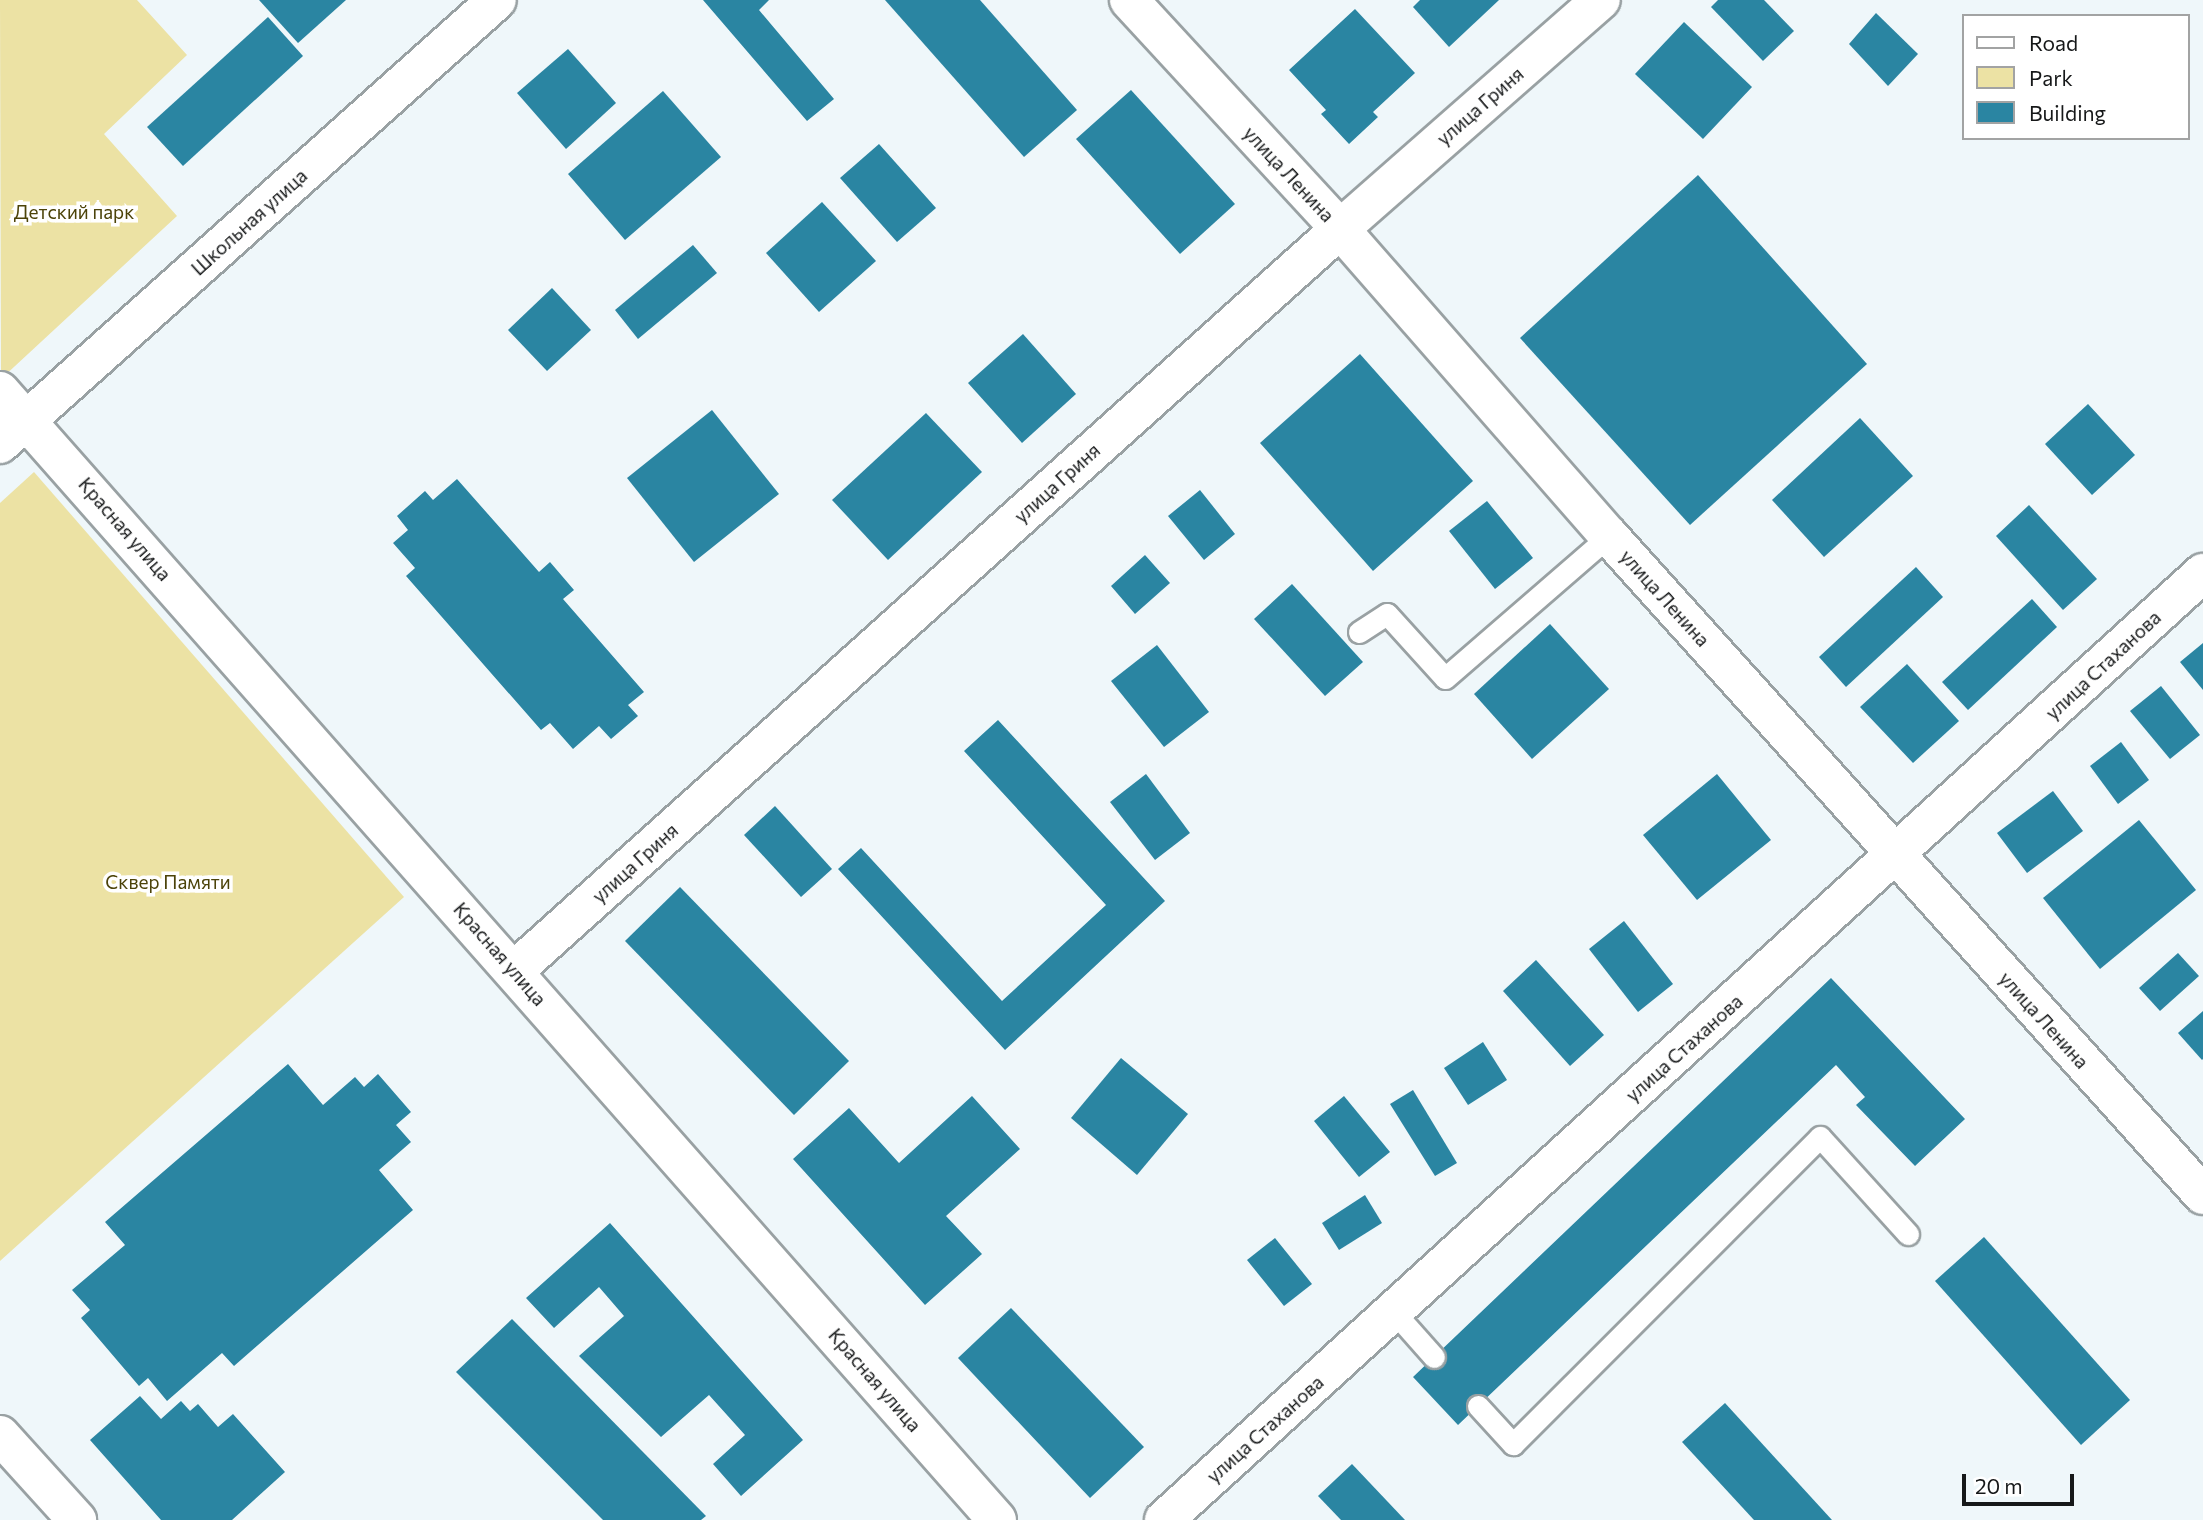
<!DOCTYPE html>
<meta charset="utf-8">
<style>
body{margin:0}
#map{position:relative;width:2203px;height:1520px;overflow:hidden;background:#eff7fa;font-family:Commissioner,sans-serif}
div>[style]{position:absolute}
.green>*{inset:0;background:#ece2a4}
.building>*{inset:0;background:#2a85a2}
.roads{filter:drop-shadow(2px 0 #99a1a3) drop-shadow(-2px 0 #99a1a3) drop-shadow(0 2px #99a1a3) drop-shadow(0 -2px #99a1a3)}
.lane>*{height:21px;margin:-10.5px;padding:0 10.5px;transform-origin:10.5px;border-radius:10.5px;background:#fff}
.street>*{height:38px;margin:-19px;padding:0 19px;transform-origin:19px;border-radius:19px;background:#fff}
.secondary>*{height:38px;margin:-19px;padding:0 19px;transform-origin:19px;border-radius:19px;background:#fff}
span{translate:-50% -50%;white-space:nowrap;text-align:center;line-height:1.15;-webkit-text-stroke:7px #fff;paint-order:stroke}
.street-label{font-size:19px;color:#161819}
.park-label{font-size:19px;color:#4c4309}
.legend{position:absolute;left:1962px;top:14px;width:228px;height:126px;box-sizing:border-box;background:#fff;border:2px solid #a2a3a3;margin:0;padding:9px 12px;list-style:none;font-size:21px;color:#161819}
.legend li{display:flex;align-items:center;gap:14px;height:35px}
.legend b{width:35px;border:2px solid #a2a3a3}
.scale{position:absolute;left:1962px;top:1474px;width:112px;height:32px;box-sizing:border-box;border:4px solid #161819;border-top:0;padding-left:9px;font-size:21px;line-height:24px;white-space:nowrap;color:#161819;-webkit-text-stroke:5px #fff;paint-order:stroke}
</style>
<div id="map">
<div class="green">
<div style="clip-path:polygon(0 0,137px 0,187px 55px,104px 134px,177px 216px,1px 379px)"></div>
<div style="clip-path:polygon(34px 472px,404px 897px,0 1261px,0 503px)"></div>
</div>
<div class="building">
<div style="clip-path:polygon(259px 0,346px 0,298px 43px)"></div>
<div style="clip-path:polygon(703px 0,769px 0,759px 10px,834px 99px,807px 121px)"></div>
<div style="clip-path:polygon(885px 0,980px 0,1077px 110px,1024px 157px)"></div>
<div style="clip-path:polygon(1420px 0,1499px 0,1449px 47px,1413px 7px)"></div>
<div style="clip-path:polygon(1718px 0,1764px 0,1794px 31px,1763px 61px,1711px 7px)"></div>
<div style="clip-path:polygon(1355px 9px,1415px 73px,1373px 112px,1378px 117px,1349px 144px,1321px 114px,1326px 110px,1289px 70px)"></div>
<div style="clip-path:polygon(1876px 13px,1918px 54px,1888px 86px,1849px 44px)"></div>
<div style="clip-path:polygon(268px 17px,303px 56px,183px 166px,147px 127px)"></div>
<div style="clip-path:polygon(1684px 22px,1752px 87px,1703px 139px,1635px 74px)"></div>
<div style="clip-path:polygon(568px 49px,616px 103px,566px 149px,517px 93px)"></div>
<div style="clip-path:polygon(1131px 90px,1235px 204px,1180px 254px,1076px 139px)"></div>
<div style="clip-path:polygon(663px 91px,721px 157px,625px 240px,568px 174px)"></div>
<div style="clip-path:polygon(879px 144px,936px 208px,897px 242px,840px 178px)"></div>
<div style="clip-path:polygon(1698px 175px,1867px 364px,1690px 525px,1520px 338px)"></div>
<div style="clip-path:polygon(822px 202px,876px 261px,819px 312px,766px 253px)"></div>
<div style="clip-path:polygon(693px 245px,717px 273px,638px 339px,615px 310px)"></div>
<div style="clip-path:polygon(552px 288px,591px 330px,547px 371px,508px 330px)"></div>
<div style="clip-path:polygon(1023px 334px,1076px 394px,1022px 443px,968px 383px)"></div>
<div style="clip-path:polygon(1360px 354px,1473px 481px,1373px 571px,1260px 443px)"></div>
<div style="clip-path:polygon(2088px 404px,2135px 455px,2092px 495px,2045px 444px)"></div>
<div style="clip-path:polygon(712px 410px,779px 494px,694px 562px,627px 478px)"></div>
<div style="clip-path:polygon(926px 413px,982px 472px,888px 560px,832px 500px)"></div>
<div style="clip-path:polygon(1860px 418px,1913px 476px,1824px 557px,1772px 500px)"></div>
<div style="clip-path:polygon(457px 479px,539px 572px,550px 562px,574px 590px,563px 599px,644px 692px,628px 705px,638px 716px,611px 739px,599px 726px,573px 749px,550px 723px,541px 730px,406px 576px,415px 568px,393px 543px,408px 530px,397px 516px,425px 491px,433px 500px)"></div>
<div style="clip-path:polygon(1200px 490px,1235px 534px,1204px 560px,1168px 516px)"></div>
<div style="clip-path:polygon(1487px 501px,1533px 558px,1495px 589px,1449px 531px)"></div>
<div style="clip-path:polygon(2029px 505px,2097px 579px,2063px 610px,1996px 536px)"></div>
<div style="clip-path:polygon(1145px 555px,1170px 583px,1135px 614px,1111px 586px)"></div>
<div style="clip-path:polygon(1916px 567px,1943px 597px,1846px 687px,1819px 657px)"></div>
<div style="clip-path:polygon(1292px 584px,1363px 662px,1325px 696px,1254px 619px)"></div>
<div style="clip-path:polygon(2032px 599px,2057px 627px,1968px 710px,1942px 682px)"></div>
<div style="clip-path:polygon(1550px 624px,1609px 689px,1532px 759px,1474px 694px)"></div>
<div style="clip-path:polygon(2203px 643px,2203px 690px,2180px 662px)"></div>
<div style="clip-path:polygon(1157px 645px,1209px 712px,1164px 747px,1111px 681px)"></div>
<div style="clip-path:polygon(1907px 664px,1959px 721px,1913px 763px,1860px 707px)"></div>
<div style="clip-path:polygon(2161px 686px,2200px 735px,2170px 759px,2130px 711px)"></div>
<div style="clip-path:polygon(998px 720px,1165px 901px,1005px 1050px,838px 869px,861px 848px,1002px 1001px,1106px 905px,964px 751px)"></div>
<div style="clip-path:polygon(2121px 742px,2149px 780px,2118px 804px,2090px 766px)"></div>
<div style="clip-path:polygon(1146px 774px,1190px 833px,1155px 860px,1110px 802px)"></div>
<div style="clip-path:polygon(1717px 774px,1771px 840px,1697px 900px,1643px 835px)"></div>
<div style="clip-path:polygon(2053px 791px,2083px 831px,2027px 873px,1997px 833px)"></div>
<div style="clip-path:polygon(775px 806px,832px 869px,801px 897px,744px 835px)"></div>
<div style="clip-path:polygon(2139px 820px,2196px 890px,2100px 969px,2043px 898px)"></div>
<div style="clip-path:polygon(680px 887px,849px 1061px,794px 1115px,625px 941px)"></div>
<div style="clip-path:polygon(1624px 921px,1673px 984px,1638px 1012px,1589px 949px)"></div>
<div style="clip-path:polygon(2178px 953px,2199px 976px,2160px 1011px,2139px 988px)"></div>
<div style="clip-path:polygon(1536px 960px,1604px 1035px,1570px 1066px,1503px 991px)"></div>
<div style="clip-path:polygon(1831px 978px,1965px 1119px,1915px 1166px,1856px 1105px,1865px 1097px,1836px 1065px,1458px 1425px,1413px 1377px)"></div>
<div style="clip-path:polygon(2203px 1011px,2203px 1059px,2202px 1060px,2178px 1033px)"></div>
<div style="clip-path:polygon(1483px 1042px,1507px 1080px,1468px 1105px,1444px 1068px)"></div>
<div style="clip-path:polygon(1121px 1058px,1188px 1114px,1137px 1175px,1071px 1118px)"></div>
<div style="clip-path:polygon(288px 1064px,323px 1105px,355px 1077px,364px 1087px,378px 1074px,411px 1112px,396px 1125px,411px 1142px,379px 1170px,413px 1210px,234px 1366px,222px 1353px,167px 1401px,148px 1378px,139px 1386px,81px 1318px,90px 1310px,72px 1290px,125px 1245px,105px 1222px)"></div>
<div style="clip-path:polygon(1413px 1090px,1457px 1163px,1435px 1176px,1390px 1104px)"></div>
<div style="clip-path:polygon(972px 1096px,1020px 1149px,946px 1216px,982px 1254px,925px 1305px,793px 1159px,849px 1108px,899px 1163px)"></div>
<div style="clip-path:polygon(1344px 1096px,1390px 1152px,1359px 1177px,1314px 1121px)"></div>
<div style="clip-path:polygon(1365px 1195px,1382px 1223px,1339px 1250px,1322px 1223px)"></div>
<div style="clip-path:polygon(610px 1223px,803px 1440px,741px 1496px,713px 1464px,745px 1435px,709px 1395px,661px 1437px,579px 1356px,624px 1316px,599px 1287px,554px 1328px,526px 1298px)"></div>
<div style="clip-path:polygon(1984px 1237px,2130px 1400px,2081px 1445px,1935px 1281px)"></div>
<div style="clip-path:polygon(1275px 1238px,1312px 1284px,1284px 1306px,1247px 1260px)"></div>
<div style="clip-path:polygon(1011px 1308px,1144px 1447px,1090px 1498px,958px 1358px)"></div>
<div style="clip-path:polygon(512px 1319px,706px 1516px,701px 1520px,603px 1520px,456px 1372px)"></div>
<div style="clip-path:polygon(140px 1396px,161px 1419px,181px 1401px,190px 1411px,198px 1404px,218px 1427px,233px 1414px,285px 1472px,232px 1520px,161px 1520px,90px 1440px)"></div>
<div style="clip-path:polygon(1725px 1403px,1832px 1520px,1754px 1520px,1682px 1442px)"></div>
<div style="clip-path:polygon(1352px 1464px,1405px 1520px,1341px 1520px,1318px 1496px)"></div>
</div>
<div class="roads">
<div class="lane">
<div style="left:1359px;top:632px;width:33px;rotate:-33deg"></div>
<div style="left:1387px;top:614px;width:86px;rotate:47.8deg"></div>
<div style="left:1445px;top:678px;width:217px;rotate:-40.9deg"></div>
<div style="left:1394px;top:1312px;width:60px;rotate:48.4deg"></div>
<div style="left:1478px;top:1406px;width:52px;rotate:47.4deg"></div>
<div style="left:1513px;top:1444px;width:434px;rotate:-45deg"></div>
<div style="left:1820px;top:1137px;width:131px;rotate:47.8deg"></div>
</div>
<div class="street">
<div style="left:1129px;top:0;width:311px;rotate:47.3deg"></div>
<div style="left:1340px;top:229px;width:408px;rotate:48.8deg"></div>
<div style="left:1609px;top:536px;width:887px;rotate:47.97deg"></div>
<div style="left:0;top:391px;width:1506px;rotate:48.55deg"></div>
</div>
<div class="secondary">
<div style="left:0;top:444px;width:666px;rotate:-41.78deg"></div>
<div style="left:515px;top:970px;width:1109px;rotate:-41.93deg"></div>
<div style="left:1340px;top:229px;width:347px;rotate:-41.3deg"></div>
<div style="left:0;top:1435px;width:115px;rotate:47.8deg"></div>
<div style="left:1164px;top:1520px;width:1406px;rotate:-42.35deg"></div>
</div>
</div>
<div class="street-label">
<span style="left:1480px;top:106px;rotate:-41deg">улица Гриня</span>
<span style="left:1289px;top:174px;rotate:47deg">улица Ленина</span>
<span style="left:249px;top:222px;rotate:-42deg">Школьная улица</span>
<span style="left:1057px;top:483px;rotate:-42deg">улица Гриня</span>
<span style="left:125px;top:529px;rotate:49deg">Красная улица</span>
<span style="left:1665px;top:598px;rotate:48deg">улица Ленина</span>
<span style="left:2103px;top:665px;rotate:-43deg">улица Стаханова</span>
<span style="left:635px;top:863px;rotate:-42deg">улица Гриня</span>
<span style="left:500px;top:954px;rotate:49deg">Красная улица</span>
<span style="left:2044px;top:1020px;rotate:48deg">улица Ленина</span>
<span style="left:1684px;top:1048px;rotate:-42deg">улица Стаханова</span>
<span style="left:875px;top:1380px;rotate:49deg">Красная улица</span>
<span style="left:1265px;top:1429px;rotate:-42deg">улица Стаханова</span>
</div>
<div class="park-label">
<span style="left:74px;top:212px">Детский парк</span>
<span style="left:168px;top:882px">Сквер Памяти</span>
</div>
<ul class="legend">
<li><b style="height:9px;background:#fff"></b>Road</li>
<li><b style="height:19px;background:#ece2a4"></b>Park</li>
<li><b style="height:19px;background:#2a85a2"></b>Building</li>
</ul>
<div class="scale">20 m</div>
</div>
